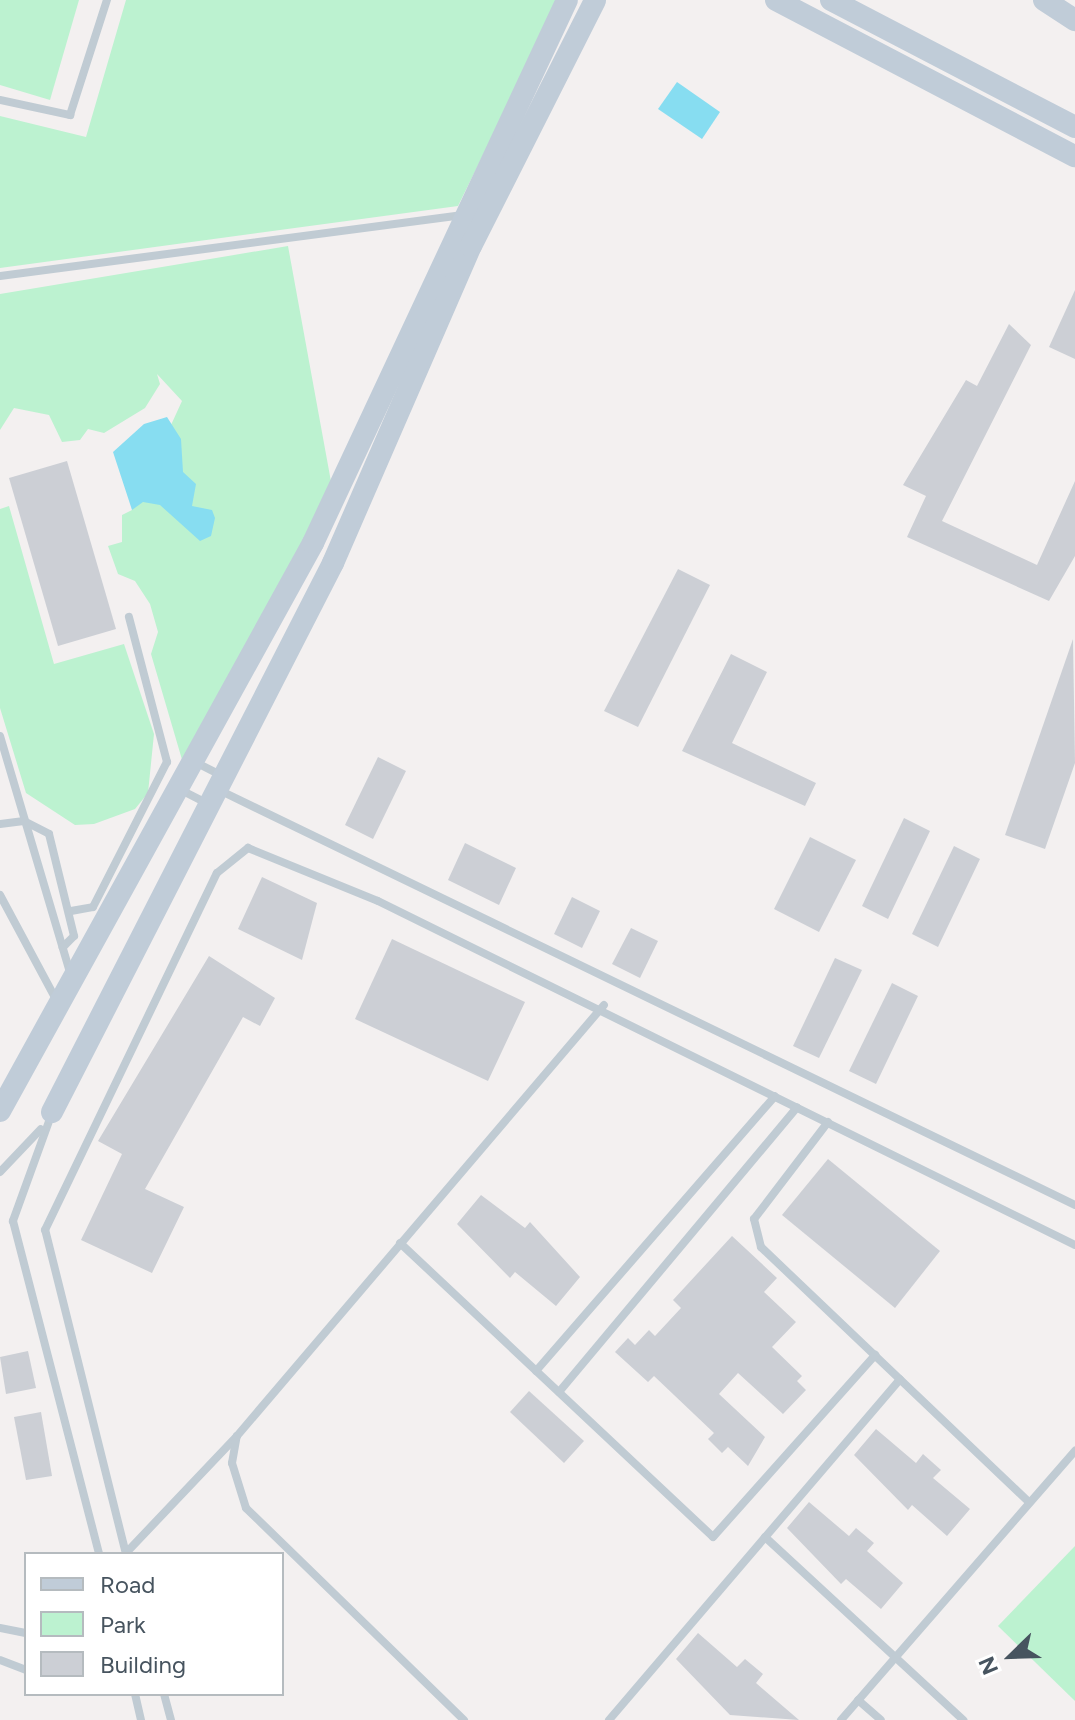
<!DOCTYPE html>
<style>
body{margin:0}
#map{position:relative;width:1075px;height:1720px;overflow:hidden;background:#f3f0f0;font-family:Figtree,sans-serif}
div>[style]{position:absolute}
.green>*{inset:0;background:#bcf2d0}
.water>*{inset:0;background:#87ddf1}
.building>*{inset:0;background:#cccfd5}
.lane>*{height:8px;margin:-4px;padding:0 4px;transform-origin:4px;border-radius:4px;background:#c0cbd3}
.secondary>*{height:22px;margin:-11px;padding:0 11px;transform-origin:11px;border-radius:11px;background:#c0ccd8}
span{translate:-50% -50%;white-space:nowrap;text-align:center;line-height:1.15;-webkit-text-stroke:6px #fff;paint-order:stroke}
.legend{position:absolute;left:24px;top:1552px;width:260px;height:144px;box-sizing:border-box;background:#fff;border:2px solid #b5bbbf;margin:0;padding:10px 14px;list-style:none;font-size:24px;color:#47545f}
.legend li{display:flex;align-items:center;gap:16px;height:40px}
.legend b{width:40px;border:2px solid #b5bbbf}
.north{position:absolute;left:971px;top:1616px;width:80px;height:80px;-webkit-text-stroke:6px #fff;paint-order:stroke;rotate:247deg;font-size:22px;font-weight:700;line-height:32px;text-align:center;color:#47545f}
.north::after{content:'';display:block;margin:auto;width:28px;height:36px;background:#47545f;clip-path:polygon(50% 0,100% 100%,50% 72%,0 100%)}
</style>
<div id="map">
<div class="green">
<div style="clip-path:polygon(0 0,79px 0,50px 100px,0 85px)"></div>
<div style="clip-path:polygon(126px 0,559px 0,458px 206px,0 268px,0 116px,86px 137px)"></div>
<div style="clip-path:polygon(288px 246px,332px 487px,183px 763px,151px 654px,158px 632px,150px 604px,135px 581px,118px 574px,108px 546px,122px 542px,122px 515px,132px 510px,182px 401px,157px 374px,160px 384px,145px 408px,104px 433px,88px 429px,80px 440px,62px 442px,49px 415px,14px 408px,0 430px,0 294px)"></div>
<div style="clip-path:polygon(9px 506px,54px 664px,124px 644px,154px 734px,148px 793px,135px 809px,94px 824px,75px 825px,26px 793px,0 708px,0 509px)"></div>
<div style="clip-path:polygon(1075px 1546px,1075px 1701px,998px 1626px)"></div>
</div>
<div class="water">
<div style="clip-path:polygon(677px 82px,720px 112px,702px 139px,658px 109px)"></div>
<div style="clip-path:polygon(167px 417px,181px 439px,183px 472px,196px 484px,192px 506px,212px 510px,215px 518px,211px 536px,200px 541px,160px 505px,143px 502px,132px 510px,113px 452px,144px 424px)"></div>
</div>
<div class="building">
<div style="clip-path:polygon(1075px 290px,1075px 359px,1049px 347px)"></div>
<div style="clip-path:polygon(1009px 324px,1031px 345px,942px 521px,1037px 565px,1075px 481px,1075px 556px,1049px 601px,907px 537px,926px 496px,903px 485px,966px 380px,977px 386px)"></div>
<div style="clip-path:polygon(67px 461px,116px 629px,58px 646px,9px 478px)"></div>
<div style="clip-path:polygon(678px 569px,710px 585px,638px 727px,604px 711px)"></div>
<div style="clip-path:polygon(1073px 639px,1075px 763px,1045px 849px,1005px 835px)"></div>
<div style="clip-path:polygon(731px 654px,767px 672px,732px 743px,816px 783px,805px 806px,682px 751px)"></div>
<div style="clip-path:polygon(378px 757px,406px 771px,373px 839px,345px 825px)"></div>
<div style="clip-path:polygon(904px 818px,930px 831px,888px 919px,862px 906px)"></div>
<div style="clip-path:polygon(810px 837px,856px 860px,819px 932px,774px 909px)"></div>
<div style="clip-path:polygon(465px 843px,516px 868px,499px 905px,448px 880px)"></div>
<div style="clip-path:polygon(954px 846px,980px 859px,938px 947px,912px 934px)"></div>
<div style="clip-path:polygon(262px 877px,317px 903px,302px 960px,238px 929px)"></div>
<div style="clip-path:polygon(572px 897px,600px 911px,582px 948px,554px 934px)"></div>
<div style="clip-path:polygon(631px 928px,658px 941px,640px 978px,612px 964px)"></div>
<div style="clip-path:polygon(392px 939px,525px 1002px,488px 1081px,355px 1019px)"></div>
<div style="clip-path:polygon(209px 956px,275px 998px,260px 1026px,243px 1017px,145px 1189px,184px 1207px,152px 1273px,81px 1240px,122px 1154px,98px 1141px)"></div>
<div style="clip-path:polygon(835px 958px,862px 970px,819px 1058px,793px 1046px)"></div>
<div style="clip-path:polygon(892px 983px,918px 996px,876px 1084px,849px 1071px)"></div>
<div style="clip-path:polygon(828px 1159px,940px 1251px,895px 1308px,782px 1215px)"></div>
<div style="clip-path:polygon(481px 1195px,525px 1228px,530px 1222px,580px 1277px,556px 1306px,515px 1272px,510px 1278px,457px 1224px)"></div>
<div style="clip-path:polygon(732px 1236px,777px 1278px,764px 1292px,796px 1322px,772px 1347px,802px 1376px,797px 1381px,806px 1390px,783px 1414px,738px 1373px,719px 1394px,765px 1437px,748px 1466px,728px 1447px,722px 1453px,708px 1439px,714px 1433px,654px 1376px,648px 1382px,615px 1352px,628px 1338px,635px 1345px,649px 1330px,655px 1336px,681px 1308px,673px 1300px)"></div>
<div style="clip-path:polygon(28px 1351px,36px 1388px,6px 1394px,0 1357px)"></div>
<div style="clip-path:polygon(529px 1391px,584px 1441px,564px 1463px,510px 1412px)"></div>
<div style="clip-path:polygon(41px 1412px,52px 1476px,26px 1480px,14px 1417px)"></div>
<div style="clip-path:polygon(876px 1429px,916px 1463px,923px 1454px,941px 1470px,933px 1478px,970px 1509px,947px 1536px,912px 1505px,908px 1510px,854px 1455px)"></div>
<div style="clip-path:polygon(809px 1502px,849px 1536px,856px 1528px,874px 1543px,867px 1551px,903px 1583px,881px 1609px,846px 1579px,841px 1584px,787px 1528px)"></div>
<div style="clip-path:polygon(698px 1633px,737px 1667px,745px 1659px,763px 1674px,756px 1683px,799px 1720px,730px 1715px,676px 1659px)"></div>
</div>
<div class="lane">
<div style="left:0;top:100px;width:72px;rotate:12.1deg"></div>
<div style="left:70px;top:115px;width:121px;rotate:-72.2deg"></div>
<div style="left:0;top:276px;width:465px;rotate:-7.5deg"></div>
<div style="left:0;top:736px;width:247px;rotate:73.5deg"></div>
<div style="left:195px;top:762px;width:29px;rotate:27deg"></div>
<div style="left:179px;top:789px;width:31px;rotate:27deg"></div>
<div style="left:219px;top:790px;width:951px;rotate:25.86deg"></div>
<div style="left:0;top:824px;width:24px;rotate:-7deg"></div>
<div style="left:24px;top:821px;width:28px;rotate:27deg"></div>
<div style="left:49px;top:834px;width:105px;rotate:76.2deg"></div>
<div style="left:74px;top:936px;width:16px;rotate:135deg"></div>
<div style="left:0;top:895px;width:123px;rotate:61.8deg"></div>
<div style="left:71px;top:911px;width:22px;rotate:-10deg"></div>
<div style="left:93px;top:907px;width:163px;rotate:-63deg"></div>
<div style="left:167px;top:762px;width:150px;rotate:-104.7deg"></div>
<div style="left:52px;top:1113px;width:115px;rotate:109.9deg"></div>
<div style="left:13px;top:1221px;width:344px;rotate:75.5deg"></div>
<div style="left:828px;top:1122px;width:122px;rotate:127.3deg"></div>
<div style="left:754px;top:1219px;width:29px;rotate:76deg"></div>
<div style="left:761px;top:1247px;width:370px;rotate:43.6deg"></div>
<div style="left:0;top:1172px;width:59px;rotate:-46.4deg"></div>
<div style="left:400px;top:1243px;width:429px;rotate:43.2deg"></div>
<div style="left:713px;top:1537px;width:244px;rotate:-48.3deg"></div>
<div style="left:536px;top:1371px;width:364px;rotate:-49deg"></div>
<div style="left:559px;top:1392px;width:371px;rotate:-50.1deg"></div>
<div style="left:765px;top:1537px;width:270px;rotate:42.7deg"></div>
<div style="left:126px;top:1553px;width:161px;rotate:-46.5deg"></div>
<div style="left:126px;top:1554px;width:334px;rotate:-104deg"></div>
<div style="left:45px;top:1230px;width:396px;rotate:-64.3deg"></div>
<div style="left:217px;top:873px;width:40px;rotate:-39deg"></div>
<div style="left:248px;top:848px;width:140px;rotate:22.2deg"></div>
<div style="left:378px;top:901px;width:777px;rotate:26.27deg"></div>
<div style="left:0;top:1628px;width:26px;rotate:11deg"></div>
<div style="left:0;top:1660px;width:28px;rotate:21deg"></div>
<div style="left:135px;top:1694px;width:27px;rotate:77deg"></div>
<div style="left:164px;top:1694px;width:27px;rotate:75deg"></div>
<div style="left:858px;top:1700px;width:30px;rotate:41deg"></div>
<div style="left:464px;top:1720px;width:304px;rotate:-135.8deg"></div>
<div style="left:246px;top:1508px;width:47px;rotate:-107.3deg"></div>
<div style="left:232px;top:1463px;width:27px;rotate:-80deg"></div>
<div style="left:237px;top:1436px;width:566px;rotate:-49.59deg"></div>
<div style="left:609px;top:1720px;width:448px;rotate:-49.5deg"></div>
<div style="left:841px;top:1720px;width:357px;rotate:-49deg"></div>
</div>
<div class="secondary">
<div style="left:776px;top:0;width:337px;rotate:27.6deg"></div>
<div style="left:831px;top:0;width:275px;rotate:27.5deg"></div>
<div style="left:1044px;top:0;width:37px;rotate:33deg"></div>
<div style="left:0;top:1111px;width:649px;rotate:-61.14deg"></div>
<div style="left:313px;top:543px;width:599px;rotate:-64.93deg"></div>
<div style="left:52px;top:1112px;width:617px;rotate:-62.89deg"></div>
<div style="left:333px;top:563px;width:346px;rotate:-66.5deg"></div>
<div style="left:471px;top:246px;width:275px;rotate:-63.2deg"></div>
</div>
<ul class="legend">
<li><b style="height:10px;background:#c0ccd8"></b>Road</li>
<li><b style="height:22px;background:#bcf2d0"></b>Park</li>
<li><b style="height:22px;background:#cccfd5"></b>Building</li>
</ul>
<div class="north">N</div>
</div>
